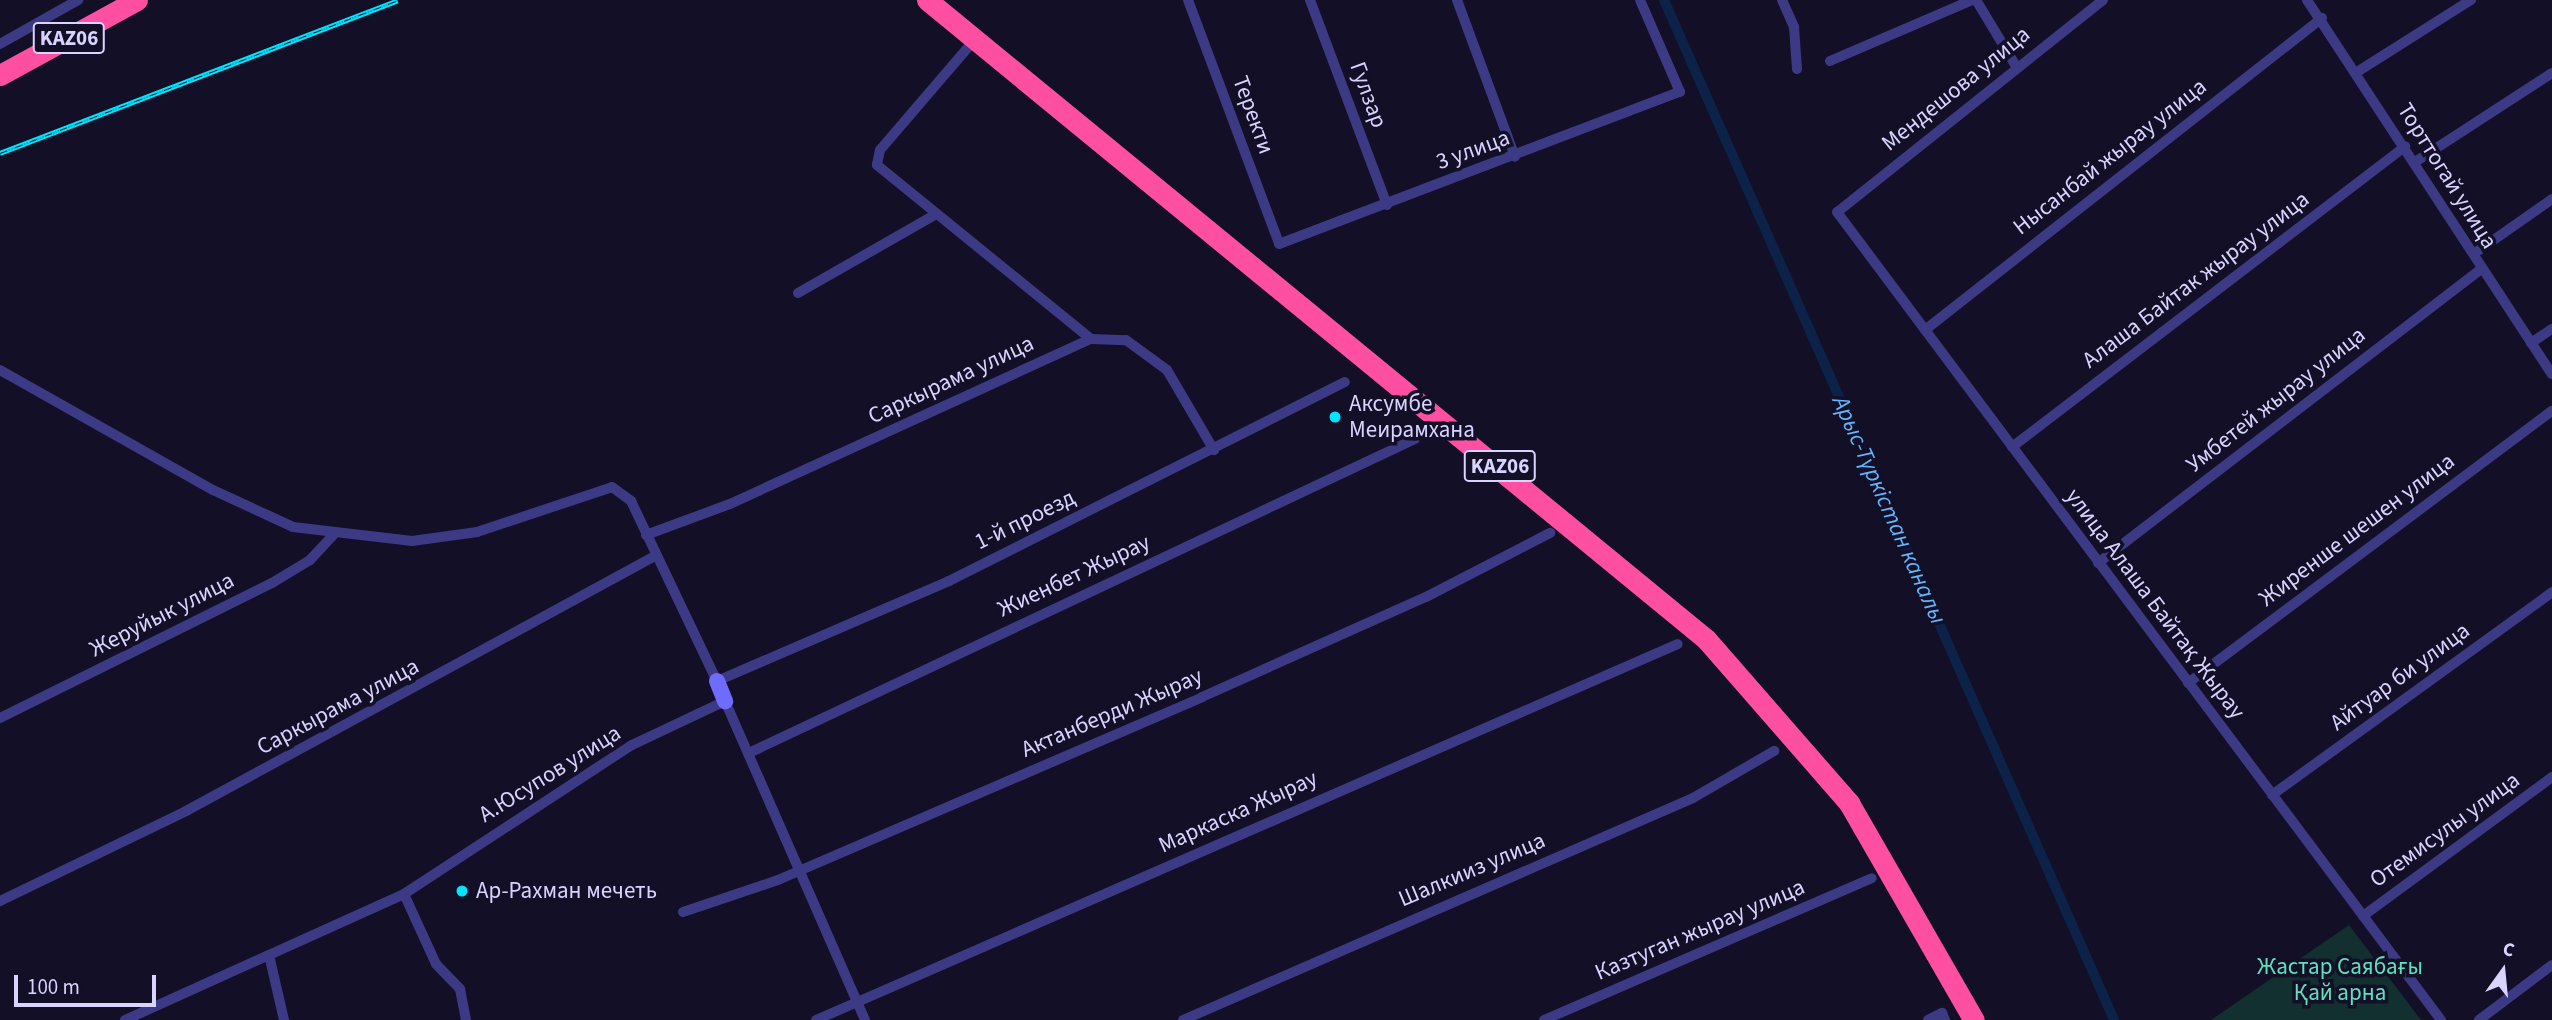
<!DOCTYPE html>
<meta charset="utf-8">
<style>
body{margin:0}
#map{position:relative;width:2552px;height:1020px;overflow:hidden;background:#130f26;font-family:"Source Sans 3",sans-serif}
div>[style]{position:absolute}
.green>*{inset:0;background:#12302f}
.canal>*{height:10px;margin:-5px;padding:0 5px;transform-origin:5px;border-radius:5px;background:#0c2248}
.street>*{height:10px;margin:-5px;padding:0 5px;transform-origin:5px;border-radius:5px;background:#3d3a85}
.secondary>*{height:16px;margin:-8px;padding:0 8px;transform-origin:8px;border-radius:8px;background:#6f6bff}
.highway>*{height:21px;margin:-10.5px;padding:0 10.5px;transform-origin:10.5px;border-radius:10.5px;background:#ff4fa3}
.rail>*{height:5px;margin-top:-2.5px;transform-origin:0;background:repeating-linear-gradient(90deg,#130f26 0 8px,#00e5ff 0 16px);box-sizing:border-box;border-block:2px solid #00e5ff}
.dots>*{width:19px;height:19px;translate:-50% -50%;box-sizing:border-box;border:4px solid #130f26;border-radius:50%}
span{translate:-50% -50%;white-space:nowrap;text-align:center;line-height:1.15;-webkit-text-stroke:7px #130f26;paint-order:stroke}
.shield-label span{padding:2px 5px;background:#130f26;border:2px solid;border-radius:5px;-webkit-text-stroke-width:0}
.shield-label{font-size:21px;color:#d9d4ff;font-weight:700}
.street-label{font-size:23px;color:#d9d4ff}
.poi-label{font-size:23px;color:#d9d4ff}
.left{translate:0 -50%;text-align:left}
.park-label{font-size:23px;color:#5fe0c0}
.water-label{font-size:24px;color:#62b6ff;font-style:italic}
.north{position:absolute;left:2468px;top:936px;width:70px;height:70px;-webkit-text-stroke:5px #130f26;paint-order:stroke;rotate:15deg;font-size:19px;font-weight:700;line-height:28px;text-align:center;color:#d9d4ff}
.north::after{content:'';display:block;margin:auto;width:24px;height:32px;background:#d9d4ff;clip-path:polygon(50% 0,100% 100%,50% 72%,0 100%)}
.scale{position:absolute;left:14px;top:975px;width:142px;height:32px;box-sizing:border-box;border:4px solid #d9d4ff;border-top:0;padding-left:9px;font-size:21px;line-height:24px;white-space:nowrap;color:#d9d4ff;-webkit-text-stroke:5px #130f26;paint-order:stroke}
</style>
<div id="map">
<div class="green">
<div style="clip-path:polygon(2349px 925px,2421px 1020px,2211px 1020px)"></div>
</div>
<div class="canal">
<div style="left:1664px;top:0;width:1115px;rotate:66.19deg"></div>
</div>
<div class="street">
<div style="left:1188px;top:0;width:260px;rotate:69.5deg"></div>
<div style="left:1279px;top:244px;width:429px;rotate:-20.8deg"></div>
<div style="left:1680px;top:92px;width:100px;rotate:-113.5deg"></div>
<div style="left:1310px;top:0;width:219px;rotate:69.4deg"></div>
<div style="left:1457px;top:0;width:167px;rotate:69.7deg"></div>
<div style="left:1782px;top:0;width:30px;rotate:66deg"></div>
<div style="left:1794px;top:27px;width:42px;rotate:85.9deg"></div>
<div style="left:1976px;top:0;width:77px;rotate:58.8deg"></div>
<div style="left:2103px;top:0;width:340px;rotate:141.4deg"></div>
<div style="left:1837px;top:212px;width:1009px;rotate:53.22deg"></div>
<div style="left:2307px;top:0;width:447px;rotate:56.8deg"></div>
<div style="left:0;top:44px;width:90px;rotate:-29.4deg"></div>
<div style="left:1830px;top:61px;width:155px;rotate:-23.2deg"></div>
<div style="left:2357px;top:72px;width:135px;rotate:-32.3deg"></div>
<div style="left:2415px;top:162px;width:163px;rotate:-33deg"></div>
<div style="left:2475px;top:253px;width:94px;rotate:-35deg"></div>
<div style="left:798px;top:293px;width:158px;rotate:-29.7deg"></div>
<div style="left:1925px;top:330px;width:505px;rotate:-38.16deg"></div>
<div style="left:1091px;top:339px;width:35px;rotate:2deg"></div>
<div style="left:1126px;top:340px;width:51px;rotate:36.2deg"></div>
<div style="left:1167px;top:370px;width:93px;rotate:59.6deg"></div>
<div style="left:2531px;top:343px;width:25px;rotate:-34deg"></div>
<div style="left:0;top:370px;width:244px;rotate:29.4deg"></div>
<div style="left:213px;top:490px;width:88px;rotate:24.8deg"></div>
<div style="left:293px;top:527px;width:120px;rotate:6.7deg"></div>
<div style="left:412px;top:541px;width:66px;rotate:-7.9deg"></div>
<div style="left:477px;top:532px;width:142px;rotate:-18.4deg"></div>
<div style="left:612px;top:487px;width:24px;rotate:36deg"></div>
<div style="left:631px;top:501px;width:199px;rotate:64.5deg"></div>
<div style="left:717px;top:681px;width:253px;rotate:-23.3deg"></div>
<div style="left:949px;top:581px;width:443px;rotate:-26.7deg"></div>
<div style="left:2012px;top:447px;width:495px;rotate:-37.4deg"></div>
<div style="left:646px;top:535px;width:90px;rotate:-20.3deg"></div>
<div style="left:730px;top:504px;width:397px;rotate:-24.6deg"></div>
<div style="left:1091px;top:339px;width:276px;rotate:-140.9deg"></div>
<div style="left:877px;top:165px;width:15px;rotate:-79deg"></div>
<div style="left:880px;top:150px;width:146px;rotate:-49.4deg"></div>
<div style="left:2098px;top:563px;width:481px;rotate:-37.5deg"></div>
<div style="left:2188px;top:683px;width:454px;rotate:-36.8deg"></div>
<div style="left:0;top:718px;width:304px;rotate:-26.4deg"></div>
<div style="left:272px;top:583px;width:44px;rotate:-31.2deg"></div>
<div style="left:310px;top:560px;width:34px;rotate:-47deg"></div>
<div style="left:751px;top:752px;width:734px;rotate:-25.24deg"></div>
<div style="left:2272px;top:795px;width:346px;rotate:-35.9deg"></div>
<div style="left:404px;top:894px;width:77px;rotate:65.4deg"></div>
<div style="left:436px;top:964px;width:35px;rotate:46deg"></div>
<div style="left:460px;top:989px;width:32px;rotate:79deg"></div>
<div style="left:0;top:901px;width:207px;rotate:-25.8deg"></div>
<div style="left:186px;top:811px;width:534px;rotate:-28.53deg"></div>
<div style="left:683px;top:912px;width:100px;rotate:-18.6deg"></div>
<div style="left:778px;top:880px;width:462px;rotate:-23.3deg"></div>
<div style="left:1202px;top:697px;width:245px;rotate:-24.1deg"></div>
<div style="left:1426px;top:597px;width:140px;rotate:-27.3deg"></div>
<div style="left:2363px;top:916px;width:235px;rotate:-36.3deg"></div>
<div style="left:269px;top:955px;width:67px;rotate:77deg"></div>
<div style="left:125px;top:1020px;width:306px;rotate:-24.3deg"></div>
<div style="left:404px;top:894px;width:272px;rotate:-33.2deg"></div>
<div style="left:632px;top:745px;width:103px;rotate:-25.3deg"></div>
<div style="left:725px;top:701px;width:348px;rotate:66.3deg"></div>
<div style="left:816px;top:1020px;width:940px;rotate:-23.57deg"></div>
<div style="left:1183px;top:1020px;width:556px;rotate:-23.52deg"></div>
<div style="left:1693px;top:798px;width:94px;rotate:-30.1deg"></div>
<div style="left:1544px;top:1020px;width:357px;rotate:-23.4deg"></div>
<div style="left:1928px;top:1020px;width:16px;rotate:-27deg"></div>
<div style="left:1942px;top:1013px;width:8px;rotate:67deg"></div>
<div style="left:2479px;top:1020px;width:91px;rotate:-37deg"></div>
</div>
<div class="secondary">
<div style="left:717px;top:681px;width:22px;rotate:68deg"></div>
</div>
<div class="highway">
<div style="left:927px;top:0;width:1008px;rotate:39.36deg"></div>
<div style="left:1706px;top:639px;width:218px;rotate:48.9deg"></div>
<div style="left:1849px;top:803px;width:250px;rotate:60.1deg"></div>
<div style="left:0;top:75px;width:156px;rotate:-28.7deg"></div>
</div>
<div class="rail">
<div style="left:0;top:153px;width:426px;rotate:-21deg"></div>
</div>
<div class="dots">
<div style="left:1335px;top:417px;background:#00e5ff"></div>
<div style="left:462px;top:891px;background:#00e5ff"></div>
</div>
<div class="shield-label">
<span style="left:69px;top:38px">KАZ06</span>
<span style="left:1500px;top:466px">KАZ06</span>
</div>
<div class="street-label">
<span style="left:1956px;top:89px;rotate:-39deg">Мендешова улица</span>
<span style="left:1368px;top:95px;rotate:70deg">Гулзар</span>
<span style="left:1253px;top:115px;rotate:70deg">Теректи</span>
<span style="left:1473px;top:150px;rotate:-20deg">3 улица</span>
<span style="left:2110px;top:157px;rotate:-38deg">Нысанбай жырау улица</span>
<span style="left:2447px;top:176px;rotate:58deg">Торттогай улица</span>
<span style="left:2196px;top:280px;rotate:-37deg">Алаша Байтак жырау улица</span>
<span style="left:951px;top:380px;rotate:-25deg">Саркырама улица</span>
<span style="left:2276px;top:400px;rotate:-38deg">Умбетей жырау улица</span>
<span style="left:1025px;top:520px;rotate:-26deg">1-й проезд</span>
<span style="left:2357px;top:530px;rotate:-37deg">Жиренше шешен улица</span>
<span style="left:1074px;top:576px;rotate:-25deg">Жиенбет Жырау</span>
<span style="left:2155px;top:604px;rotate:53deg">улица Алаша Байтақ Жырау</span>
<span style="left:162px;top:615px;rotate:-27deg">Жеруйык улица</span>
<span style="left:2400px;top:677px;rotate:-36deg">Айтуар би улица</span>
<span style="left:338px;top:707px;rotate:-28deg">Саркырама улица</span>
<span style="left:1112px;top:713px;rotate:-23deg">Актанберди Жырау</span>
<span style="left:550px;top:774px;rotate:-32deg">А.Юсупов улица</span>
<span style="left:1238px;top:812px;rotate:-24deg">Маркаска Жырау</span>
<span style="left:2445px;top:830px;rotate:-36deg">Отемисулы улица</span>
<span style="left:1472px;top:870px;rotate:-23deg">Шалкииз улица</span>
<span style="left:1700px;top:930px;rotate:-23deg">Казтуган жырау улица</span>
</div>
<div class="poi-label">
<span class="left" style="left:1349px;top:417px">Аксумбе<br>Меирамхана</span>
<span class="left" style="left:476px;top:891px">Ар-Рахман мечеть</span>
</div>
<div class="park-label">
<span style="left:2340px;top:980px">Жастар Саябағы<br>Қай арна</span>
</div>
<div class="water-label">
<span style="left:1889px;top:510px;rotate:66deg">Арыс-Түркістан каналы</span>
</div>
<div class="north">С</div>
<div class="scale">100 m</div>
</div>
